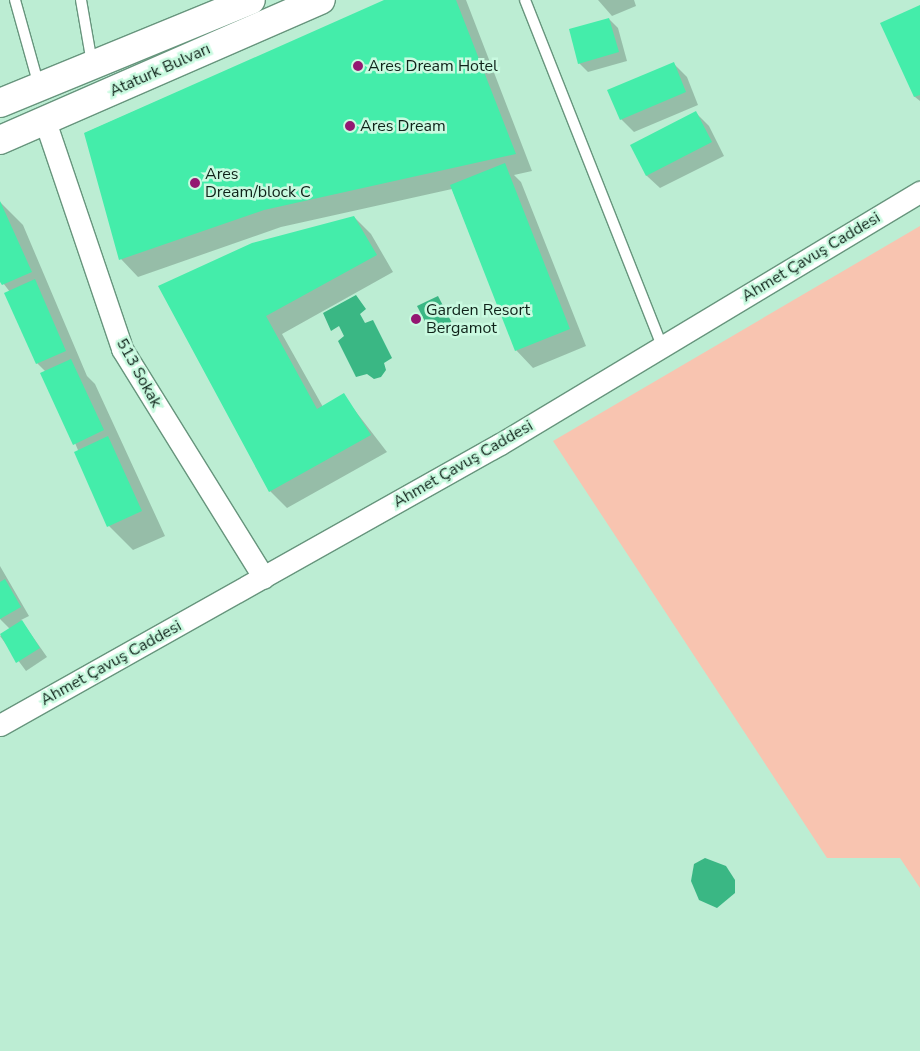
<!DOCTYPE html>
<meta charset="utf-8">
<style>
body{margin:0}
#map{position:relative;width:920px;height:1051px;overflow:hidden;background:#bcedd3;font-family:"Nunito Sans",sans-serif}
div>[style]{position:absolute}
.green>*{inset:0;background:#f8c4b0}
.water>*{inset:0;background:#3ab784}
.shadow>*{inset:0;background:#0003}
.building>*{inset:0;background:#44edaa}
.roads{filter:drop-shadow(1px 0 #67957d) drop-shadow(-1px 0 #67957d) drop-shadow(0 1px #67957d) drop-shadow(0 -1px #67957d)}
.service>*{height:10px;margin:-5px;padding:0 5px;transform-origin:5px;border-radius:5px;background:#fff}
.minor>*{height:21px;margin:-10.5px;padding:0 10.5px;transform-origin:10.5px;border-radius:10.5px;background:#fff}
.secondary>*{height:28px;margin:-14px;padding:0 14px;transform-origin:14px;border-radius:14px;background:#fff}
.dots>*{width:14px;height:14px;translate:-50% -50%;box-sizing:border-box;border:2px solid #c9fae0;border-radius:50%}
span{translate:-50% -50%;white-space:nowrap;text-align:center;line-height:1.15;-webkit-text-stroke:5px #c9fae0;paint-order:stroke}
.poi-label{font-size:16px;color:#0f2219}
.left{translate:0 -50%;text-align:left}
.street-label{font-size:16px;color:#0f2219}
</style>
<div id="map">
<div class="green">
<div style="clip-path:polygon(920px 226px,920px 888px,900px 858px,827px 858px,553px 441px)"></div>
</div>
<div class="water">
<div style="clip-path:polygon(356px 295px,366px 309px,360px 314px,365px 323px,373px 320px,392px 358px,384px 363px,386px 370px,381px 377px,374px 379px,367px 374px,356px 377px,338px 341px,344px 336px,339px 326px,331px 331px,323px 313px)"></div>
<div style="clip-path:polygon(438px 296px,453px 325px,432px 335px,417px 306px)"></div>
<div style="clip-path:polygon(705px 858px,726px 866px,735px 880px,735px 893px,717px 908px,699px 900px,691px 881px,694px 864px)"></div>
</div>
<div class="shadow">
<div style="clip-path:polygon(387px 0,466px 0,532px 171px,514px 175px,521px 182px,586px 346px,533px 368px,516px 350px,452px 189px,281px 227px,138px 277px,121px 259px,85px 133px)"></div>
<div style="clip-path:polygon(598px 0,634px 0,636px 6px,612px 16px)"></div>
<div style="clip-path:polygon(920px 6px,920px 101px,915px 97px)"></div>
<div style="clip-path:polygon(609px 19px,618px 28px,627px 61px,588px 72px,579px 63px)"></div>
<div style="clip-path:polygon(674px 64px,687px 77px,698px 105px,634px 132px,621px 119px)"></div>
<div style="clip-path:polygon(696px 113px,709px 126px,724px 156px,660px 188px,647px 176px,632px 146px)"></div>
<div style="clip-path:polygon(0 202px,23px 225px,87px 376px,95px 384px,165px 536px,133px 550px,109px 526px,46px 372px,37px 363px,10px 292px,0 279px)"></div>
<div style="clip-path:polygon(354px 217px,371px 234px,393px 272px,282px 334px,323px 407px,343px 395px,387px 452px,287px 508px,270px 491px,160px 287px)"></div>
<div style="clip-path:polygon(0 566px,29px 616px,21px 620px,47px 657px,26px 671px,0 636px,10px 629px,0 619px)"></div>
</div>
<div class="building">
<div style="clip-path:polygon(384px 0,456px 0,516px 154px,264px 210px,119px 260px,84px 133px)"></div>
<div style="clip-path:polygon(920px 5px,920px 95px,914px 97px,880px 23px)"></div>
<div style="clip-path:polygon(609px 18px,619px 52px,578px 64px,569px 29px)"></div>
<div style="clip-path:polygon(674px 62px,686px 92px,620px 120px,607px 90px)"></div>
<div style="clip-path:polygon(696px 111px,712px 142px,646px 176px,630px 145px)"></div>
<div style="clip-path:polygon(505px 163px,570px 329px,515px 351px,450px 185px)"></div>
<div style="clip-path:polygon(0 201px,32px 272px,2px 285px,0 282px)"></div>
<div style="clip-path:polygon(354px 216px,377px 255px,266px 316px,317px 409px,344px 393px,371px 435px,269px 492px,158px 286px,252px 243px)"></div>
<div style="clip-path:polygon(35px 279px,66px 351px,36px 364px,4px 293px)"></div>
<div style="clip-path:polygon(71px 359px,104px 430px,73px 445px,40px 373px)"></div>
<div style="clip-path:polygon(108px 436px,142px 511px,107px 527px,74px 452px)"></div>
<div style="clip-path:polygon(5px 579px,21px 607px,0 619px,0 582px)"></div>
<div style="clip-path:polygon(22px 620px,40px 648px,16px 663px,0 634px)"></div>
</div>
<div class="roads">
<div class="service">
<div style="left:15px;top:0;width:89px;rotate:74.4deg"></div>
<div style="left:81px;top:0;width:64px;rotate:80.1deg"></div>
<div style="left:525px;top:0;width:372px;rotate:68.4deg"></div>
</div>
<div class="minor">
<div style="left:45px;top:121px;width:241px;rotate:71.3deg"></div>
<div style="left:122px;top:349px;width:269px;rotate:58.2deg"></div>
<div style="left:0;top:725px;width:574px;rotate:-29.34deg"></div>
<div style="left:500px;top:444px;width:490px;rotate:-31deg"></div>
</div>
<div class="secondary">
<div style="left:0;top:103px;width:271px;rotate:-22.3deg"></div>
<div style="left:0;top:140px;width:350px;rotate:-23.6deg"></div>
</div>
</div>
<div class="dots">
<div style="left:358px;top:66px;background:#941772"></div>
<div style="left:350px;top:126px;background:#941772"></div>
<div style="left:195px;top:183px;background:#941772"></div>
<div style="left:416px;top:319px;background:#941772"></div>
</div>
<div class="poi-label">
<span class="left" style="left:368px;top:66px">Ares Dream Hotel</span>
<span class="left" style="left:360px;top:126px">Ares Dream</span>
<span class="left" style="left:205px;top:183px">Ares<br>Dream/block C</span>
<span class="left" style="left:426px;top:319px">Garden Resort<br>Bergamot</span>
</div>
<div class="street-label">
<span style="left:160px;top:70px;rotate:-24deg">Ataturk Bulvarı</span>
<span style="left:811px;top:257px;rotate:-31deg">Ahmet Çavuş Caddesi</span>
<span style="left:139px;top:373px;rotate:61deg">513 Sokak</span>
<span style="left:463px;top:464px;rotate:-30deg">Ahmet Çavuş Caddesi</span>
<span style="left:111px;top:663px;rotate:-29deg">Ahmet Çavuş Caddesi</span>
</div>
</div>
